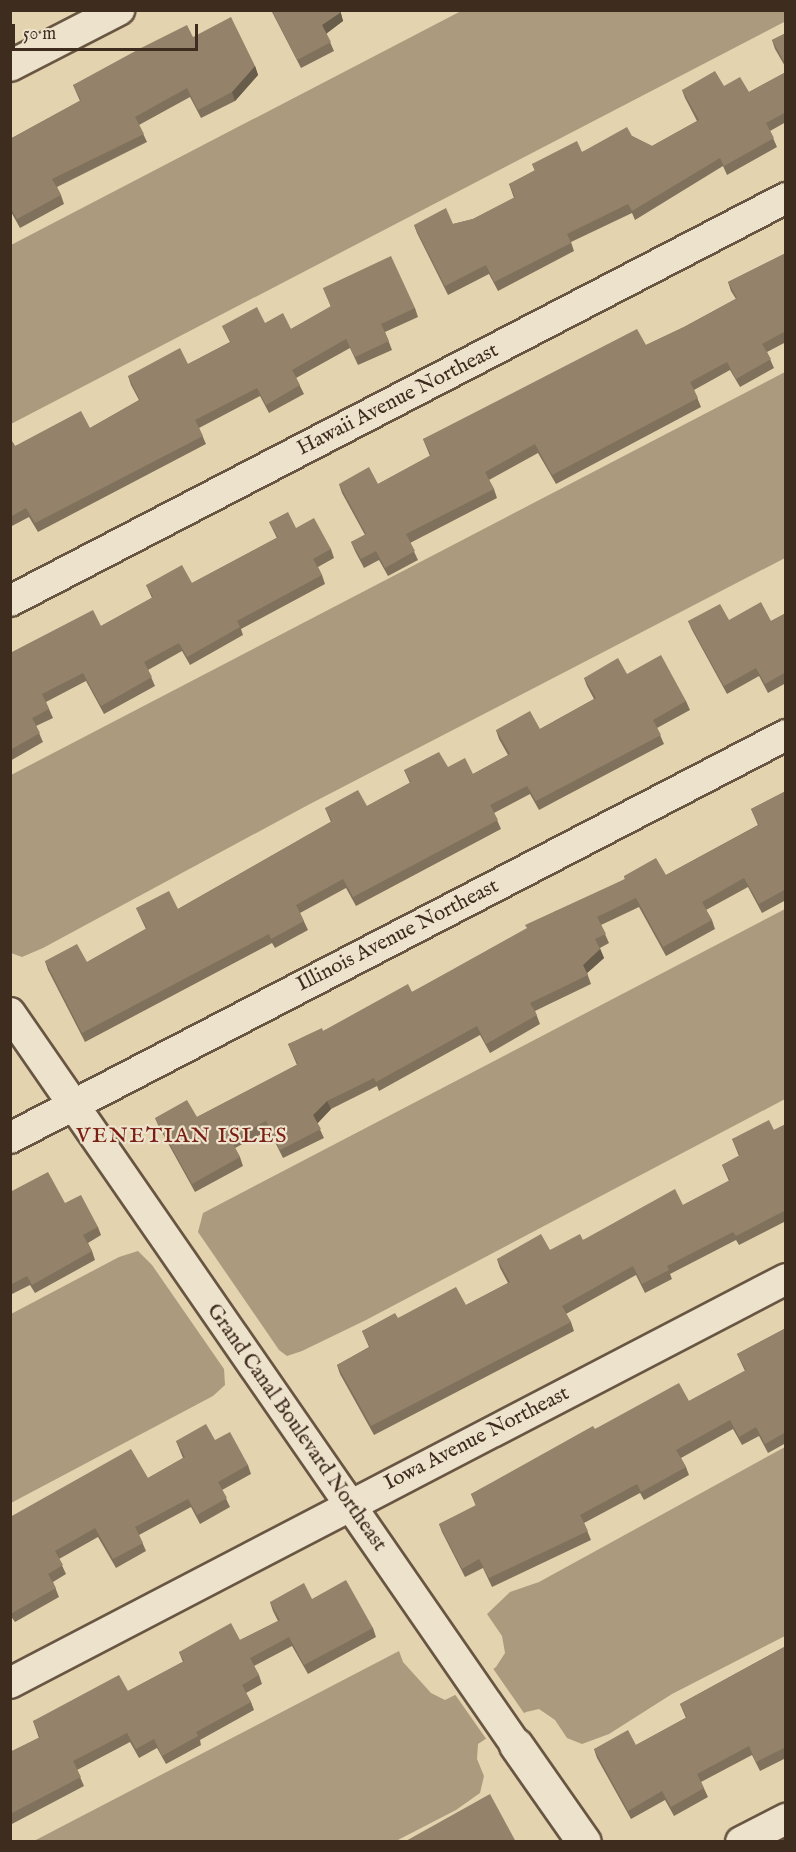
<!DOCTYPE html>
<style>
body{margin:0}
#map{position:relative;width:796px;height:1852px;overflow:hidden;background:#e4d3af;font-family:"IM FELL English",serif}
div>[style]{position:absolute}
.water>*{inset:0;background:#ac9a7e}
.pier>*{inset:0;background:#e4d3af}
.roads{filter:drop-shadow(2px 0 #685643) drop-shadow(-2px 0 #685643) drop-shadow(0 2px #685643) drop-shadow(0 -2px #685643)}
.street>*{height:30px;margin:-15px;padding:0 15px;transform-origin:15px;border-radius:15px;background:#ede2cb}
.secondary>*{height:33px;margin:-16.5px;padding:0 16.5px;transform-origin:16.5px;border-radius:16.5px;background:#ede2cb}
.wall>*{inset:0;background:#7f715b}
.shaded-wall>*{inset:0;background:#685c4a}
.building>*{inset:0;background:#94836a}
span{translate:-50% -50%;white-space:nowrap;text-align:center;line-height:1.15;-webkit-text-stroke:4.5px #ede2cb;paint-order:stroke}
.street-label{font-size:21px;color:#3e2c1f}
.neighbourhood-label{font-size:22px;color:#7a1f14;letter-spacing:1.5px}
.frame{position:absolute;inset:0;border:12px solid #3e2c1f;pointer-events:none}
.scale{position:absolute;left:12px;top:24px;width:186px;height:27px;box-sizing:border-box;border:3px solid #3e2c1f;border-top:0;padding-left:8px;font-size:18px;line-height:21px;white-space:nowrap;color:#3e2c1f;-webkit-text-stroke:4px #ede2cb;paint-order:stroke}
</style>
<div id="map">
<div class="water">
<div style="clip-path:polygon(463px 10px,785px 10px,786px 21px,11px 424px,11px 245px)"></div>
<div style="clip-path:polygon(785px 372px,785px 558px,308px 805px,43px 948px,22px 957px,11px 953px,11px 775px)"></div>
<div style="clip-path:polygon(785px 909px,785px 1099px,366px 1320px,302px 1351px,287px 1356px,279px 1350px,198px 1232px,203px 1213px)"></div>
<div style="clip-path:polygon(138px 1251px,152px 1265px,224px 1369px,225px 1385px,213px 1396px,11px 1503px,11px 1314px,119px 1257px)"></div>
<div style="clip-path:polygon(785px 1447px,785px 1636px,672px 1694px,609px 1734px,582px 1744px,567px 1738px,555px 1720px,539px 1709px,526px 1712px,478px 1744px,477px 1759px,484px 1776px,480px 1793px,456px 1810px,396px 1841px,32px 1842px,399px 1651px,403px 1662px,431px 1693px,445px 1700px,461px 1692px,496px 1667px,505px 1653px,502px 1636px,487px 1614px,510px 1592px,539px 1582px)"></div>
</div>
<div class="pier">
<div style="clip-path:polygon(492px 1667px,526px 1716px,487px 1740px,454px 1693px)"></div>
</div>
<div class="roads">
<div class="street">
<div style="left:10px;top:66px;width:123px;rotate:-27.2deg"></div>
<div style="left:10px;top:601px;width:874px;rotate:-27.44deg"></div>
<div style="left:10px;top:1013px;width:890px;rotate:55.35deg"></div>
<div style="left:10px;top:1138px;width:874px;rotate:-27.44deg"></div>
<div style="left:10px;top:1683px;width:875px;rotate:-27.5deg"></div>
<div style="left:741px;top:1842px;width:51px;rotate:-27.1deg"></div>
</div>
<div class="secondary">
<div style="left:516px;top:1745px;width:118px;rotate:55deg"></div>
</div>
</div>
<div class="wall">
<div style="clip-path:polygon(271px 10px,340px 10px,343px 21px,326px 33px,334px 51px,301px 68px)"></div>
<div style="clip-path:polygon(786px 33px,786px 68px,775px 49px,772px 40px)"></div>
<div style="clip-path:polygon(193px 37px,255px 66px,258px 75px,235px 101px,201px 118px,190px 97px,139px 125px,147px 142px,57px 187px,61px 195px,64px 204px,20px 228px,10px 210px,10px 139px,80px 101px,73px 85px)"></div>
<div style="clip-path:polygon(786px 72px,786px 122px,770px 131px,777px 147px,727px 175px,723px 166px,635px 220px,632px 213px,571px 242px,574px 251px,498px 291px,489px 274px,448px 295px,417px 233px,414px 225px,453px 224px,473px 219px,514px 198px,509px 184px,535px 171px,532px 164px,582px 152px,632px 136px,652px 146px,697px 121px,685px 98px,682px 90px,724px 86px,749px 92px)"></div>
<div style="clip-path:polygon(786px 253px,786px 342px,767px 352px,774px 368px,740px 387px,730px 370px,694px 390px,701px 407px,556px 484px,538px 453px,489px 480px,494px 489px,497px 498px,410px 543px,418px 560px,388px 576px,379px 560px,364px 568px,355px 551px,351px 542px,365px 535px,342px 493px,339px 484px,378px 484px,430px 456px,423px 439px,646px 345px,684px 327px,736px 299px,731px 291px,728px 282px)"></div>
<div style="clip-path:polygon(323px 288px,415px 308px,418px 317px,385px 332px,392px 350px,358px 365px,350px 348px,296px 378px,304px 394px,269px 413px,260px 396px,199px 428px,206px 444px,38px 532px,29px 517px,10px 527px,10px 438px,15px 446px,90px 428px,139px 400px,131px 385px,128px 376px,188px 364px,230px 342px,222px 326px,265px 323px,291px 329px,331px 307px)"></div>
<div style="clip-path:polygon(269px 522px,296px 528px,331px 549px,334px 558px,318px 567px,322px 575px,325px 584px,241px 629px,243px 635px,190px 665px,182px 651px,148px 670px,155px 686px,104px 714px,86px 681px,46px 702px,53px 718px,36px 726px,43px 742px,10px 761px,10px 653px,101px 626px,152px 598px,146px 585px,192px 583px,277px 538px)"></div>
<div style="clip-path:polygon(786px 613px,786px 683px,768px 693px,759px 676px,727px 694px,692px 630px,688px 621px,729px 620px,771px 621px)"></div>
<div style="clip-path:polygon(627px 674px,686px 701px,690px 710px,657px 728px,664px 744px,539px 810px,530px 794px,494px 813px,501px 829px,356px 906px,346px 888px,300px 913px,308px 930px,275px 948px,272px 943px,85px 1042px,48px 970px,45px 961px,87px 962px,146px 929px,136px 908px,178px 909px,331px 822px,325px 808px,367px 806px,410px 783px,404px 770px,448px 767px,473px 774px,508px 755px,499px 739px,496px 730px,540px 729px,594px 699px,587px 686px,584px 678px)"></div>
<div style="clip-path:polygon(786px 791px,786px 900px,762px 913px,748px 887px,706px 910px,712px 920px,715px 929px,666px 956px,639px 907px,601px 925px,609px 943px,600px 948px,604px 958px,587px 973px,591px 984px,535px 1011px,540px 1024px,490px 1053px,480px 1035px,379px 1091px,377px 1086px,331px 1109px,317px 1123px,324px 1138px,283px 1158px,269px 1130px,235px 1148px,240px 1157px,243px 1166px,195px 1192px,159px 1127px,155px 1118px,197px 1117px,297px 1065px,288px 1044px,323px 1031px,412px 992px,625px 879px,624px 876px,666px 875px,758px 825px,751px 809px)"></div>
<div style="clip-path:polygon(786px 1124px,786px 1221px,739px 1245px,736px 1240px,670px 1274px,672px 1279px,645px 1293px,636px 1275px,566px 1314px,571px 1322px,574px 1331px,374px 1435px,340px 1374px,337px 1365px,369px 1347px,362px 1331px,398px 1318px,466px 1305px,508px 1283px,500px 1268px,497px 1259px,550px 1250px,583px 1240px,683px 1205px,729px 1181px,722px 1165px,739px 1156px,732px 1139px,774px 1130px)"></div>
<div style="clip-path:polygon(10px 1192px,65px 1203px,98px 1227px,101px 1235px,88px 1243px,92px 1251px,95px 1260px,35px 1293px,30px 1285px,10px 1295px)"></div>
<div style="clip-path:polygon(786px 1328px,786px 1443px,768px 1453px,759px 1436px,742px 1445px,733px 1429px,681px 1458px,686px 1467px,689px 1475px,644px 1500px,640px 1493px,584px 1523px,591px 1540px,492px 1587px,483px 1568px,465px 1577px,442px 1532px,439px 1524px,476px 1506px,471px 1494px,595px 1429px,689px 1401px,745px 1371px,737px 1354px)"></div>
<div style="clip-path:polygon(215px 1440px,248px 1465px,251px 1474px,222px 1490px,230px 1507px,200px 1524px,191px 1507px,139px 1535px,146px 1551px,116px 1568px,98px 1537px,59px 1559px,66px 1574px,53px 1582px,59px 1597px,15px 1622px,10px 1615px,10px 1517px,148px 1478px,183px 1458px,176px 1441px)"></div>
<div style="clip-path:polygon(312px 1599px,373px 1628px,376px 1637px,308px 1674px,292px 1646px,254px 1666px,259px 1675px,262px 1684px,246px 1693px,251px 1702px,254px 1710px,200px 1740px,201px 1745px,166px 1764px,157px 1748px,139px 1758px,130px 1742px,77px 1770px,84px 1786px,10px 1825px,10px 1752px,39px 1738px,33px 1721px,128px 1691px,183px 1662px,179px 1652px,240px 1640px,278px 1621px,273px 1611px,270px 1602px)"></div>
<div style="clip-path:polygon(786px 1646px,786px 1758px,760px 1771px,752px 1755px,701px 1782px,708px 1797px,674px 1816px,665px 1800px,631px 1819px,597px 1758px,594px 1749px,636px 1745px,686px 1718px,680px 1704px)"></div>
</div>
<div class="shaded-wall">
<div style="clip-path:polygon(340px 10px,343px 21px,326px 34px,322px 25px)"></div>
<div style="clip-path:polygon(255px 66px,258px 75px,235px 101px,232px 92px)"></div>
<div style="clip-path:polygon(600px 949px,604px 958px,586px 974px,583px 965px)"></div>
<div style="clip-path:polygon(327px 1101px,331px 1109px,317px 1124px,313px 1115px)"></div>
</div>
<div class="building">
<div style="clip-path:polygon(272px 10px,340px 10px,340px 13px,322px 25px,331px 42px,297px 60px)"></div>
<div style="clip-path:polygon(231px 17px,255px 66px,232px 92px,198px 110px,187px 88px,135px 117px,144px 134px,52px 179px,61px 195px,17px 219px,10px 207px,10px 139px,81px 100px,73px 85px,141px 48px,187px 25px,193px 37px)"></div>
<div style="clip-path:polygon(786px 33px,786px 65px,772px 40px)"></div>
<div style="clip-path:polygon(715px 71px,724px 86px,740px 77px,749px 92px,786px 72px,786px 112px,766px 123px,774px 138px,724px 166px,720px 158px,632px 211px,628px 204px,567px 234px,571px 243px,494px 282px,486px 265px,445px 286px,414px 225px,446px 208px,453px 224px,473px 219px,515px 197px,509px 184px,535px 170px,532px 164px,577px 141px,582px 152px,627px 127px,632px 136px,652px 146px,699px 120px,682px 90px)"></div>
<div style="clip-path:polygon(786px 253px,786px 331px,762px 344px,771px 359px,736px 379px,727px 362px,690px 382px,698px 398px,552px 475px,535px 444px,485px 472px,494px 489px,406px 534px,415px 551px,385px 568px,376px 551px,361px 559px,351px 542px,366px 534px,339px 484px,369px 467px,378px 484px,431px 455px,423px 439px,637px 329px,646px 345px,684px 327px,737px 298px,728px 282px)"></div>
<div style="clip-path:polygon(391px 256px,415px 308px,381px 324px,389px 341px,355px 357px,346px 339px,292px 370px,300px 385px,266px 405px,257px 388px,195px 420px,203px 436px,35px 523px,26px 508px,10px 517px,10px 438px,15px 446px,81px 411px,90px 428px,140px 400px,128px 376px,180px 348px,188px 364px,231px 342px,222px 326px,257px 307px,265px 323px,283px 313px,291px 329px,331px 306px,323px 288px)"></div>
<div style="clip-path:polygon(288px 512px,296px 528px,314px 518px,331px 549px,313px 559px,322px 575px,237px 621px,240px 627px,187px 657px,179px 643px,144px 662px,152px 677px,101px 706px,83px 673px,42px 694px,49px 709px,32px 718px,40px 733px,10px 750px,10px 653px,93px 610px,101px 626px,153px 597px,146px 585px,182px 565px,192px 583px,278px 537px,269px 522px)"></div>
<div style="clip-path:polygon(761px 602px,771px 621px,786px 613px,786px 672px,765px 684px,756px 668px,724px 686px,688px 621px,720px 604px,729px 620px)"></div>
<div style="clip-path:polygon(661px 655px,686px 701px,653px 720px,661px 735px,536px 801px,527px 786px,490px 805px,498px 820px,353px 897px,343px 879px,296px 905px,304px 921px,271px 939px,269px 934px,82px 1033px,45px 961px,77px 944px,87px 962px,147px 928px,136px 908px,169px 891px,178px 909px,332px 821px,325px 808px,358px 790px,367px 806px,411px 782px,404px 770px,439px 752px,448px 767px,465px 758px,473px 774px,510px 754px,496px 730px,530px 711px,540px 729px,596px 698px,584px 678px,618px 658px,627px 674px)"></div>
<div style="clip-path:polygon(786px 791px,786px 869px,784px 870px,786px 872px,786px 889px,759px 904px,744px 878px,702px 902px,712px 920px,663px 947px,636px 898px,597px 917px,606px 934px,595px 939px,600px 949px,583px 965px,588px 975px,530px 1003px,537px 1015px,486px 1044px,477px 1026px,376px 1082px,374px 1078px,327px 1101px,313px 1115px,321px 1129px,280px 1150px,266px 1121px,231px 1140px,240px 1157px,192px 1184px,155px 1118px,187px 1100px,197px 1117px,298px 1064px,288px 1044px,322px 1028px,323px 1031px,408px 984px,412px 992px,527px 928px,525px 925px,625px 879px,624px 876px,656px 858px,666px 875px,759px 825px,751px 809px)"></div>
<div style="clip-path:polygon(769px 1120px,774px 1130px,786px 1124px,786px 1210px,736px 1236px,733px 1232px,667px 1266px,669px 1270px,642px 1284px,633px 1266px,562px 1306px,571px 1322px,371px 1426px,337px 1365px,370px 1347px,362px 1331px,395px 1313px,398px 1318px,456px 1287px,466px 1305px,510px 1282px,497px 1259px,541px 1234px,550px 1250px,580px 1234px,583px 1240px,675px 1189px,683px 1205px,730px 1180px,722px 1165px,740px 1155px,732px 1139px)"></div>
<div style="clip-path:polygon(48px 1172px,65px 1203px,81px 1195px,98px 1227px,83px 1235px,92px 1251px,32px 1285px,27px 1276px,10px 1285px,10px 1192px)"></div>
<div style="clip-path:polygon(786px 1328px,786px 1432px,765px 1444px,756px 1427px,739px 1437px,730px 1420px,676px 1450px,686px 1467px,641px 1492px,637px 1484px,580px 1515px,588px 1531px,489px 1578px,479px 1559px,462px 1569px,439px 1524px,476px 1505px,471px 1494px,593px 1426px,595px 1429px,679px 1383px,689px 1401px,746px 1370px,737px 1354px)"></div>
<div style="clip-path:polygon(206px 1424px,215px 1440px,230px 1432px,248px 1465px,218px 1482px,227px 1498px,197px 1515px,188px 1499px,135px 1527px,143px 1543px,113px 1559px,95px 1528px,55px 1551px,63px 1565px,48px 1574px,56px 1588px,12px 1613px,10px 1610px,10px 1517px,131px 1449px,148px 1478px,185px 1457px,176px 1441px)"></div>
<div style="clip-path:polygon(346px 1580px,373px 1628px,304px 1665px,289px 1637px,250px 1658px,259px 1675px,242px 1685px,251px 1702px,196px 1732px,198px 1736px,162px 1756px,154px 1739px,136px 1749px,127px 1733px,73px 1761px,81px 1777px,10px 1814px,10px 1752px,40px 1737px,33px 1721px,119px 1675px,128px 1691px,184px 1661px,179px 1652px,231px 1623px,240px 1640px,280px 1620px,270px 1602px,304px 1583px,312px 1599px)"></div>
<div style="clip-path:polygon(786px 1646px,786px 1747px,756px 1762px,749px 1746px,697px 1774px,704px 1788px,671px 1807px,662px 1791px,628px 1811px,594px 1749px,628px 1730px,636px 1745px,687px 1717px,680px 1704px)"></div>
<div style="clip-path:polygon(490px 1794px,516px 1842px,404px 1842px)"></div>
</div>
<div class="street-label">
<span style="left:398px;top:400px;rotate:-27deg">Hawaii Avenue Northeast</span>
<span style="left:398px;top:936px;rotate:-27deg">Illinois Avenue Northeast</span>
<span style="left:296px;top:1428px;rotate:55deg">Grand Canal Boulevard Northeast</span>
<span style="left:477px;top:1439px;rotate:-27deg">Iowa Avenue Northeast</span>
</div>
<div class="neighbourhood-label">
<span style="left:182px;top:1137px">VENETIAN ISLES</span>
</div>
<div class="frame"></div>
<div class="scale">50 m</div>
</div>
